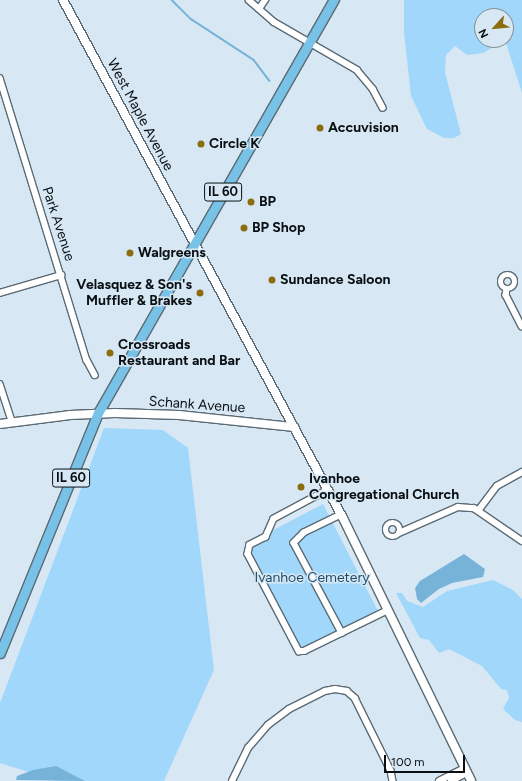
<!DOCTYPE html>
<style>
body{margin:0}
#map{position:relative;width:522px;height:781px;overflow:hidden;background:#d7e8f4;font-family:Figtree,sans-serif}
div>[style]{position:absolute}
.green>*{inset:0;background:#a1d7fa}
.water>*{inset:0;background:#77b3d9}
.stream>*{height:1.5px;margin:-0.75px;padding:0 0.75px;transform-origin:0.75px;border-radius:0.75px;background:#77b3d9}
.roads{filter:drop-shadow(1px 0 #5b6a74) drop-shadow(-1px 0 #5b6a74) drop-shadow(0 1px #5b6a74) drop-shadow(0 -1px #5b6a74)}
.street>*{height:5.5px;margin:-2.75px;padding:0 2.75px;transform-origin:2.75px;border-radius:2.75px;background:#fff}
.street>.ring{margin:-2.75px;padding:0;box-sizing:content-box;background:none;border:5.5px solid #fff;border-radius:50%}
.secondary>*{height:8px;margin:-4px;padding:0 4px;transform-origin:4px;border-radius:4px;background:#fff}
.primary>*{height:9px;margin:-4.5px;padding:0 4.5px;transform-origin:4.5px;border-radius:4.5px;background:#78c2e8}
.dots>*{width:11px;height:11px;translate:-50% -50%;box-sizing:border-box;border:2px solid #d7e8f4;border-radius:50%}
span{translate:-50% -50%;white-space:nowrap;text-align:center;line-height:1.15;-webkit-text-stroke:3px #d7e8f4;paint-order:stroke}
.shield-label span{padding:1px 3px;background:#d7e8f4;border:1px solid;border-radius:3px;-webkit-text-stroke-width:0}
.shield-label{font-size:13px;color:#090f13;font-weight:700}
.street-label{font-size:14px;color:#090f13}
.poi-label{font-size:14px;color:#090f13;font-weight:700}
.left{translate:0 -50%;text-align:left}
.right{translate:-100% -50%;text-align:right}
.park-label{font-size:14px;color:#1f4d68}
.north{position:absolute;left:474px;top:8px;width:40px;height:40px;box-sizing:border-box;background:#d7e8f4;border:1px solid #85919a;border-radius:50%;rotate:243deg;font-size:11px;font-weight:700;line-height:16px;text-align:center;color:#090f13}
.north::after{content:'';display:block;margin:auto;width:14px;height:18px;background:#8c6c0d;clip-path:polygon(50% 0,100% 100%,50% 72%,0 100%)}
.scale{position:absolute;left:384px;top:755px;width:81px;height:18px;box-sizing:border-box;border:2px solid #090f13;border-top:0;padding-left:5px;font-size:12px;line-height:14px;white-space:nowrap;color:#090f13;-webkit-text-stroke:3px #d7e8f4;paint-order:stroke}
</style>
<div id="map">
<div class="green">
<div style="clip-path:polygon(evenodd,404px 0,522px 0,522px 93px,505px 40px,483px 53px,467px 55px,455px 46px,446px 55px,445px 72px,461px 134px,454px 138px,444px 138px,427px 129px,411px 96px,404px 33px,404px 0,482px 16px,506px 16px,506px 40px,482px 40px,482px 16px)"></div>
<div style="clip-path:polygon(104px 428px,163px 430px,188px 448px,214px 670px,164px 781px,57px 781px,0 763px,0 703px)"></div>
<div style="clip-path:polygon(323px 504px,378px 611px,301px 649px,247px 544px)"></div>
<div style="clip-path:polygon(493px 580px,513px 590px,522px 599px,522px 722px,515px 720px,503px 709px,509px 698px,507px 690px,501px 689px,482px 666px,449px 649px,439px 653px,429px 640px,420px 638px,396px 593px,402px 593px,407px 601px,423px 607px,447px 591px)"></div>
</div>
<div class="water">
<div style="clip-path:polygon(464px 554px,485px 569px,483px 577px,452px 583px,439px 589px,421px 603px,417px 599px,415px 588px,420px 581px)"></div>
<div style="clip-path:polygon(56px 766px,85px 781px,16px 780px,17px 776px,33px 770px)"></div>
</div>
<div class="stream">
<div style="left:172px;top:0;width:27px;rotate:45deg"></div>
<div style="left:191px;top:19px;width:75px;rotate:33.1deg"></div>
<div style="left:254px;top:60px;width:26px;rotate:53deg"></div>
</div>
<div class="roads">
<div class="street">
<div style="left:249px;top:0;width:33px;rotate:41deg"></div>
<div style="left:274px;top:22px;width:96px;rotate:30deg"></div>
<div style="left:357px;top:70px;width:25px;rotate:50deg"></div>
<div style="left:373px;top:89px;width:21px;rotate:62deg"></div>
<div style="left:259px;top:9px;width:11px;rotate:-56deg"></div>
<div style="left:0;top:78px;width:295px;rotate:72.9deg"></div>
<div style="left:87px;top:360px;width:17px;rotate:62deg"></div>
<div class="ring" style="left:501px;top:275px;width:8.5px;height:8.5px"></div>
<div style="left:507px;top:289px;width:6px;rotate:99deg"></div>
<div style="left:506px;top:295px;width:35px;rotate:63deg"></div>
<div style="left:0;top:293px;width:64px;rotate:-16.4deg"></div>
<div style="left:0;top:384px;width:40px;rotate:72deg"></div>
<div style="left:328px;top:490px;width:61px;rotate:151.8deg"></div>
<div style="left:274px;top:519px;width:20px;rotate:114deg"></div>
<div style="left:266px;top:537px;width:18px;rotate:153deg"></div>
<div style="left:250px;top:545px;width:9px;rotate:103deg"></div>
<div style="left:248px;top:554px;width:110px;rotate:62.3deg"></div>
<div style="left:299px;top:651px;width:5px"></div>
<div style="left:304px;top:651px;width:93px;rotate:-26deg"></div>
<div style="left:478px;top:511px;width:31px;rotate:-53deg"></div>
<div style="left:497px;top:486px;width:29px;rotate:-29deg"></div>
<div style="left:341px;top:515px;width:41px;rotate:154.1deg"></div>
<div style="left:304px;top:533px;width:14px;rotate:135deg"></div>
<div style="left:294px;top:543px;width:102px;rotate:61.9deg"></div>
<div class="ring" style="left:386px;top:523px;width:8.5px;height:8.5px"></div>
<div style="left:399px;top:533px;width:64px;rotate:-23.8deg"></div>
<div style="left:458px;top:507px;width:16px;rotate:4deg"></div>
<div style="left:474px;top:508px;width:58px;rotate:34.5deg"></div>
<div style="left:232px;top:781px;width:37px;rotate:-64deg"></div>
<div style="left:248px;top:748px;width:30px;rotate:-49deg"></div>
<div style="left:268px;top:725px;width:26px;rotate:-37deg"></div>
<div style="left:289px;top:709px;width:40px;rotate:-26.6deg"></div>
<div style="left:325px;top:691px;width:10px;rotate:-11deg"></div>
<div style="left:335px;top:689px;width:12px;rotate:9deg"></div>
<div style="left:347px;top:691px;width:11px;rotate:41deg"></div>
<div style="left:355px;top:698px;width:81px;rotate:63.7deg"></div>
<div style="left:391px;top:771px;width:10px;rotate:79deg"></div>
<div style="left:439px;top:781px;width:29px;rotate:-27deg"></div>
<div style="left:451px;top:781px;width:18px;rotate:-27deg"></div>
</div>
<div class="secondary">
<div style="left:63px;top:0;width:589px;rotate:61.61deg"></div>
<div style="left:343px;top:518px;width:292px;rotate:64deg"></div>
<div style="left:0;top:424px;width:71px;rotate:-7.3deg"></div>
<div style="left:70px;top:415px;width:45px;rotate:-2.5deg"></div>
<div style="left:115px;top:413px;width:64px;rotate:1.8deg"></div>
<div style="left:179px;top:415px;width:116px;rotate:6deg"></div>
</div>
<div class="primary">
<div style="left:0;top:653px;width:259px;rotate:-67.8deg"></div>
<div style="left:98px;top:413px;width:476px;rotate:-60.3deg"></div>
</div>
</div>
<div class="dots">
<div style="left:320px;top:128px;background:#8c6c0d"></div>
<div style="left:201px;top:144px;background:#8c6c0d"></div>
<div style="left:251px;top:202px;background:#8c6c0d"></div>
<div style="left:244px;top:228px;background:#8c6c0d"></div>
<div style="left:130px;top:253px;background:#8c6c0d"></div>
<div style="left:272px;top:280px;background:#8c6c0d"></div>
<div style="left:200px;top:293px;background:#8c6c0d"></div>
<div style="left:110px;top:353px;background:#8c6c0d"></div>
<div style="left:301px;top:487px;background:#8c6c0d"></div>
</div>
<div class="shield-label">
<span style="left:223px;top:192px">IL 60</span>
<span style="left:71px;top:478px">IL 60</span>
</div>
<div class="street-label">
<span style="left:140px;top:115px;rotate:62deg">West Maple Avenue</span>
<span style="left:58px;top:224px;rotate:72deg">Park Avenue</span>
<span style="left:197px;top:405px;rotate:4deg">Schank Avenue</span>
</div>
<div class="poi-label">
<span class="left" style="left:328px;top:128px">Accuvision</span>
<span class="left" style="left:209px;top:144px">Circle K</span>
<span class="left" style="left:259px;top:202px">BP</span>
<span class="left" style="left:252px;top:228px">BP Shop</span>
<span class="left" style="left:138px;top:253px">Walgreens</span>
<span class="left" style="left:280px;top:280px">Sundance Saloon</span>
<span class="right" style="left:192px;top:293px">Velasquez &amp; Son's<br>Muffler &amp; Brakes</span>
<span class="left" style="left:118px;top:353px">Crossroads<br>Restaurant and Bar</span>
<span class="left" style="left:309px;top:487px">Ivanhoe<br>Congregational Church</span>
</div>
<div class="park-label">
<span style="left:312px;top:578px">Ivanhoe Cemetery</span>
</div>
<div class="north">N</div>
<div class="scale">100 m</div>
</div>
